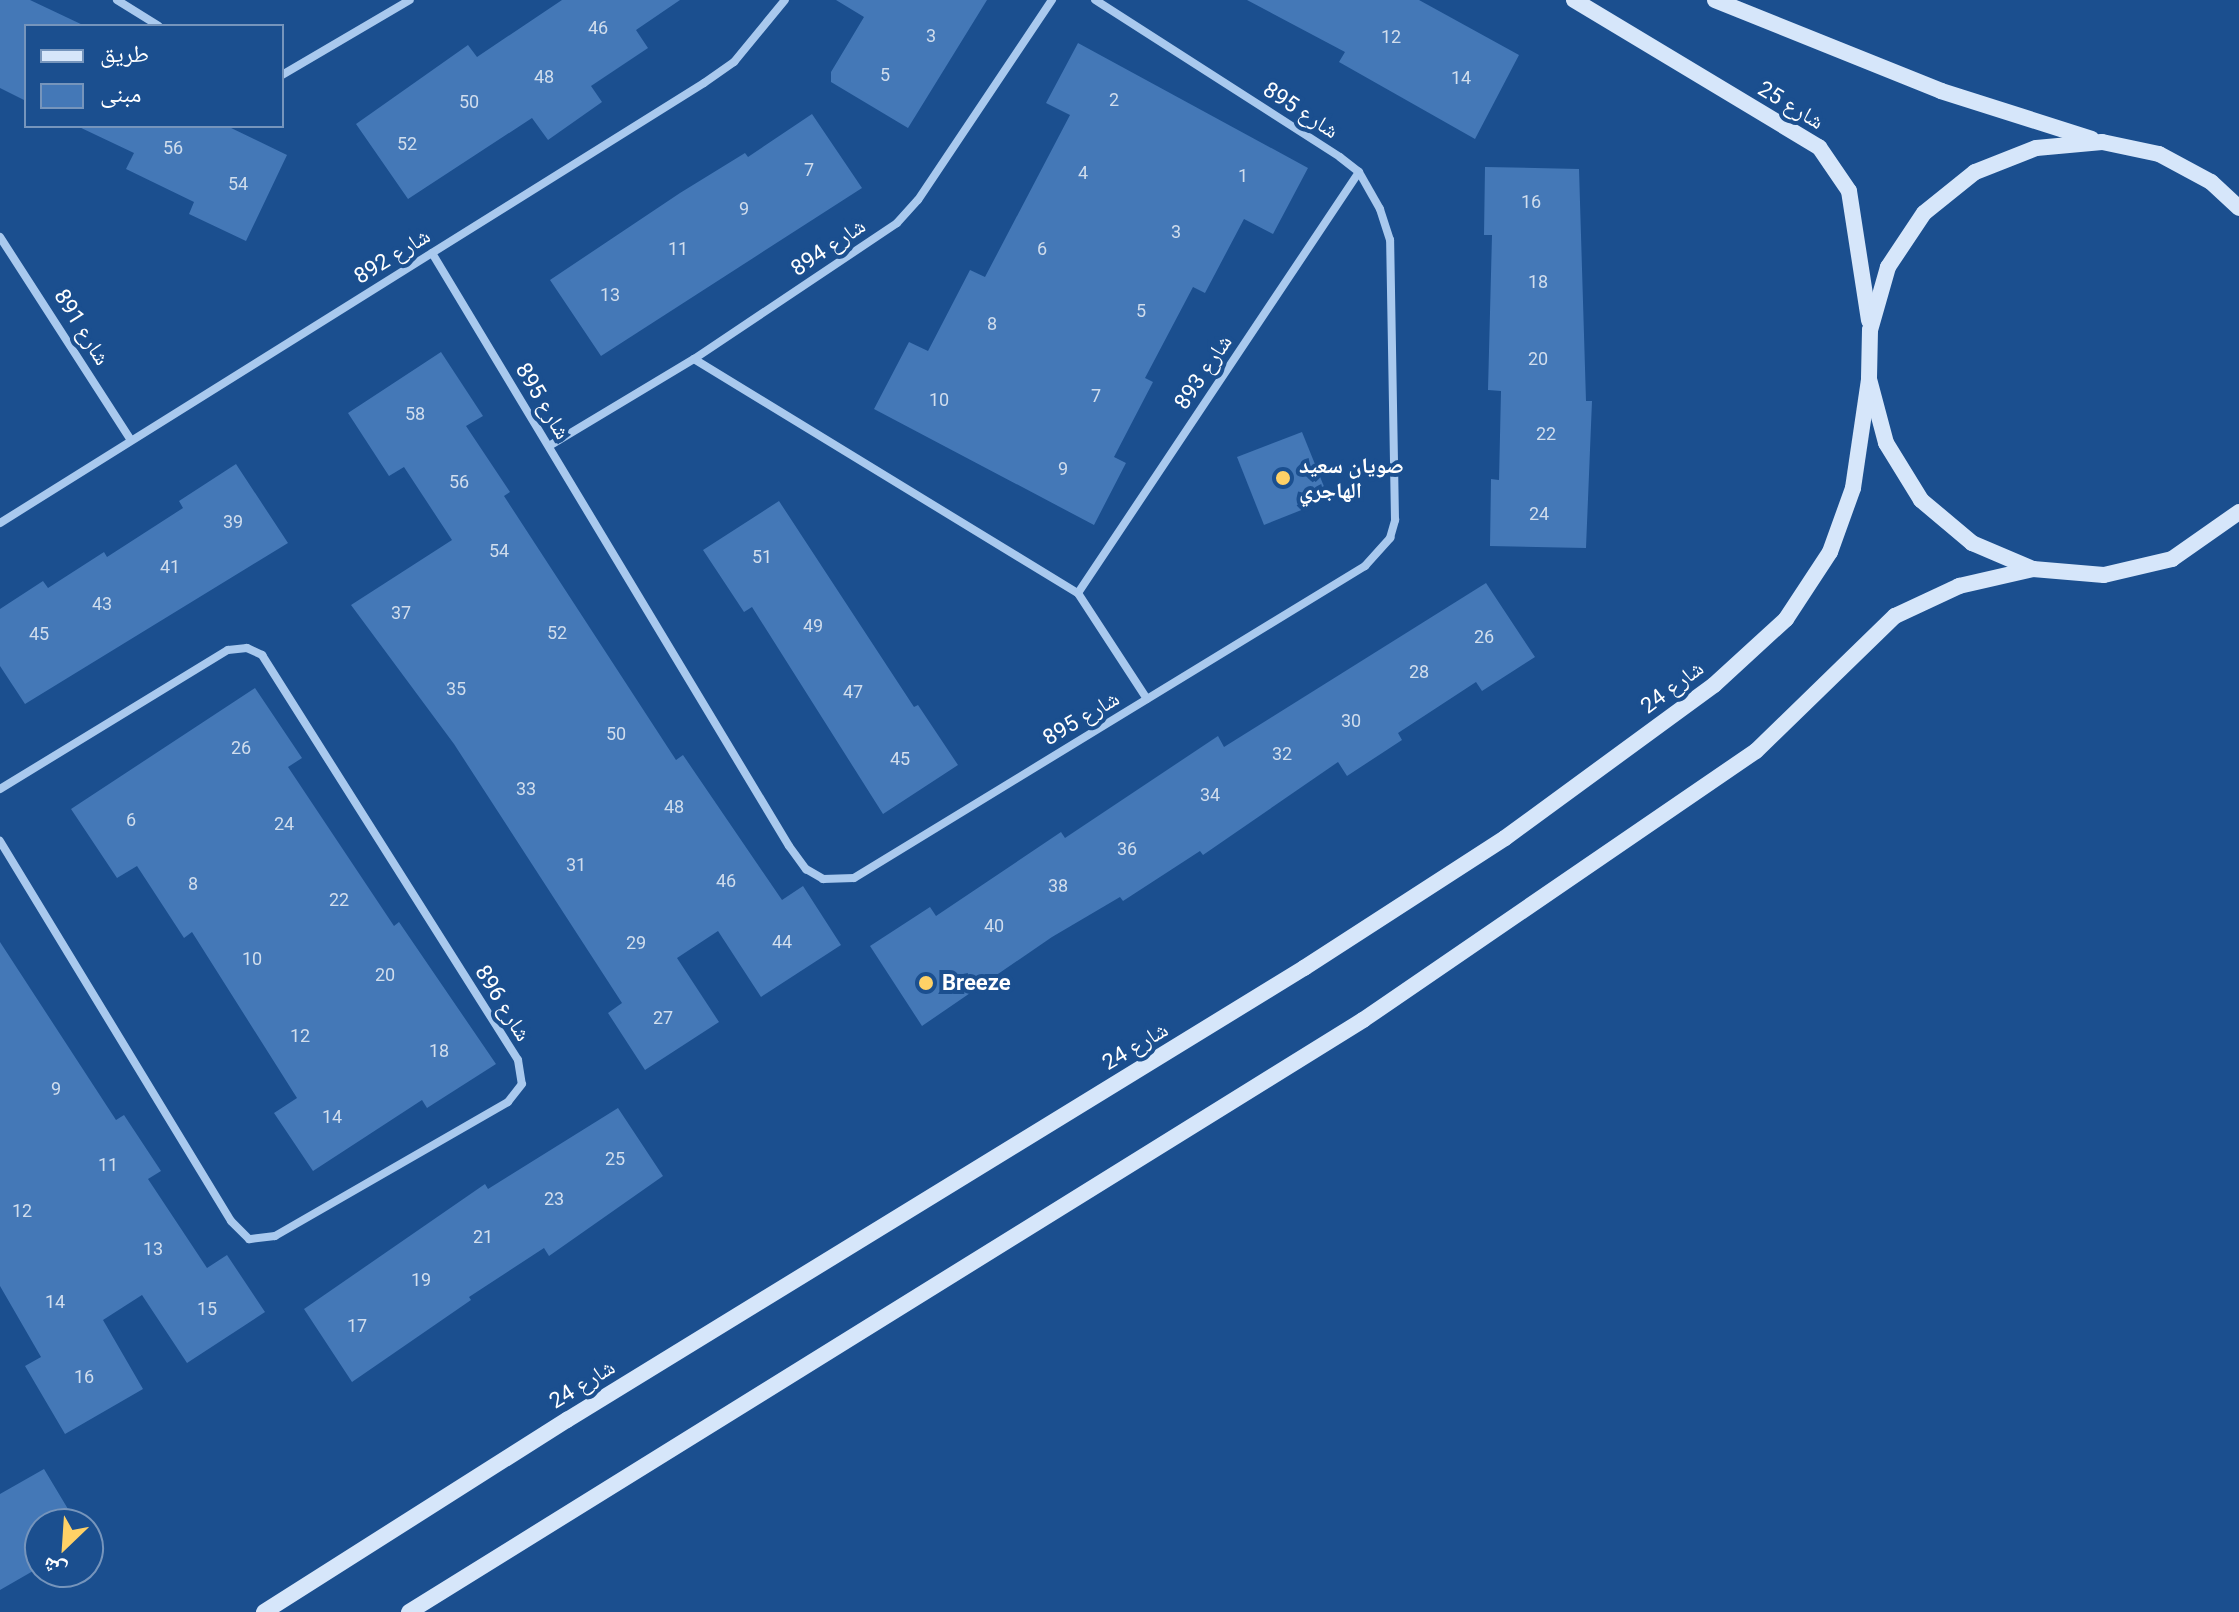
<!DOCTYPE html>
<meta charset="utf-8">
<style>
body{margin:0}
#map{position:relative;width:2239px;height:1612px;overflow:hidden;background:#1b4f8f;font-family:Roboto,"Noto Naskh Arabic",sans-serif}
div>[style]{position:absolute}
.building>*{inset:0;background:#4478b7}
.street>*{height:8px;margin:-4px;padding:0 4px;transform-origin:4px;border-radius:4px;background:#a9c9ee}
.secondary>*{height:16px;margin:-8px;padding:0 8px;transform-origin:8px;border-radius:8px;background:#d6e6fa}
.dots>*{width:22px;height:22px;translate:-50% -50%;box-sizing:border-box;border:4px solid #1b4f8f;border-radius:50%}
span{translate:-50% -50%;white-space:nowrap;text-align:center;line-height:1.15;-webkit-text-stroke:8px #1b4f8f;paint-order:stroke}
.number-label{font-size:18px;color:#d0dded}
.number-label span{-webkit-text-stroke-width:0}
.street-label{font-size:22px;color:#fff}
.poi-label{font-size:22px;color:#fff;font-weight:700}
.left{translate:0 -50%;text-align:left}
.legend{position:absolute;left:24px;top:24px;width:260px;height:104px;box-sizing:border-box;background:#1b4f8f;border:2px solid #7695bc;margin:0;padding:10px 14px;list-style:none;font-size:24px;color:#fff}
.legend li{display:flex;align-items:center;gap:16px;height:40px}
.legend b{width:40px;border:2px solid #7695bc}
.north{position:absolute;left:24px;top:1508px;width:80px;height:80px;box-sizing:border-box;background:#1b4f8f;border:2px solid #7695bc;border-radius:50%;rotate:205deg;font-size:22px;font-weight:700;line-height:32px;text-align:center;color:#fff}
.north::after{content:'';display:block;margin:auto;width:28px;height:36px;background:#ffd166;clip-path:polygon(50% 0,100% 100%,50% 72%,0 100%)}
</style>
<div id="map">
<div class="building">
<div style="clip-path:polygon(0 0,30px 0,85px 26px,26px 26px,26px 101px,0 88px)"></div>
<div style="clip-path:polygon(562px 0,680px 0,636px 30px,648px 48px,591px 86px,602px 102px,548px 140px,532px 118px,408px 199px,356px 124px,468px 45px,477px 57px)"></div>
<div style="clip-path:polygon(836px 0,987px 0,908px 128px,831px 82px,831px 72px,864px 17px)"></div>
<div style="clip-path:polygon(1247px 0,1419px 0,1519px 55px,1475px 139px,1339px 62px,1345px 52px)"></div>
<div style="clip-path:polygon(1078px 43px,1308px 168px,1273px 234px,1244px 219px,1205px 293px,1193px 287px,1145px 378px,1153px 382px,1114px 457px,1126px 463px,1094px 525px,874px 409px,909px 342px,928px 351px,970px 270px,985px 277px,1070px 115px,1046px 103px)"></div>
<div style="clip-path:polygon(812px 114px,862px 188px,601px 356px,550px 280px,680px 193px,745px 153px,748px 157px)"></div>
<div style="clip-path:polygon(77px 126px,227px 126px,287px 155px,246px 241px,189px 214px,194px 202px,126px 169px,134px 153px)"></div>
<div style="clip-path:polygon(1485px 167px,1579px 169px,1586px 401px,1592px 401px,1586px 548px,1490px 546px,1491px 479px,1499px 480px,1501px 391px,1488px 390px,1492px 235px,1484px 235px)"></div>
<div style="clip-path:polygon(441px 352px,483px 416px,466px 426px,510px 492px,504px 496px,676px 760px,683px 755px,782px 900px,803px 886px,841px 945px,761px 997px,718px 931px,677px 958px,719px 1022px,645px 1070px,608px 1013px,622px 1003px,454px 744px,351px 605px,452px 540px,404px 467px,389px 476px,348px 413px)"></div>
<div style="clip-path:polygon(1302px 432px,1329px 499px,1264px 525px,1237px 457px)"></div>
<div style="clip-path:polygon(236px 464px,288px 543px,25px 704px,0 666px,0 609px,43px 581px,48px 588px,104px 552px,107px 557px,183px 508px,179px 501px)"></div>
<div style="clip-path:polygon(779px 501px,914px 707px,918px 705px,958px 765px,883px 814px,752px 607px,744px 612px,703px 550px)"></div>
<div style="clip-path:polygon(1486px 583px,1535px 657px,1482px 691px,1476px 682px,1398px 733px,1402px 740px,1347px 776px,1338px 762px,1203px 855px,1200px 851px,1123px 901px,1120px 897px,1052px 937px,922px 1026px,870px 946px,930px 907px,936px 916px,1061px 832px,1065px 838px,1218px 736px,1224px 747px)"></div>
<div style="clip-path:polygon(255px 688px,302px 758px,288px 767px,394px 926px,399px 922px,496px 1064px,427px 1108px,422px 1100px,313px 1171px,274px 1113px,297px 1098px,192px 932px,184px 938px,137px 866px,117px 878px,71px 809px)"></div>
<div style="clip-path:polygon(0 942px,116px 1120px,124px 1115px,161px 1171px,148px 1179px,207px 1268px,227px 1255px,265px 1312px,187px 1363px,142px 1295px,103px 1320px,143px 1389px,65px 1434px,25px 1366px,41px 1357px,0 1286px)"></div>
<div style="clip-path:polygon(618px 1108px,663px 1176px,549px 1256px,544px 1248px,469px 1297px,471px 1300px,352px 1382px,304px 1309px,485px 1184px,488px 1189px)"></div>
<div style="clip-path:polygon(44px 1469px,77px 1524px,40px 1524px,40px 1567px,0 1590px,0 1494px)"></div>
</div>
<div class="street">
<div style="left:117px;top:0;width:49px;rotate:31.8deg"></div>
<div style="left:282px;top:75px;width:148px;rotate:-30.4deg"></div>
<div style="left:0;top:237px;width:240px;rotate:57.2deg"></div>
<div style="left:432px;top:253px;width:692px;rotate:58.95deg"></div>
<div style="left:789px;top:846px;width:29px;rotate:54deg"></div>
<div style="left:806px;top:869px;width:20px;rotate:30deg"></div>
<div style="left:823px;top:879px;width:31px;rotate:-2deg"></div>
<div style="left:854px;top:878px;width:599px;rotate:-31.41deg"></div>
<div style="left:1365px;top:566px;width:38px;rotate:-48deg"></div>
<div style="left:1390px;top:538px;width:19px;rotate:-74deg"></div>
<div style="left:1395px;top:520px;width:280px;rotate:-91deg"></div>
<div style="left:1390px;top:240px;width:33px;rotate:-108deg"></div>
<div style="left:1380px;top:209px;width:43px;rotate:-119.6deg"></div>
<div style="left:1359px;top:172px;width:24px;rotate:-142deg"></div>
<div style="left:1340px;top:157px;width:291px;rotate:-147.3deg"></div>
<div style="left:694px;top:359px;width:450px;rotate:31.4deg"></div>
<div style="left:549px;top:446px;width:169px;rotate:-31deg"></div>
<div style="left:694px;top:359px;width:244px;rotate:-33.8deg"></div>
<div style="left:897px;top:223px;width:31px;rotate:-48deg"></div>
<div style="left:918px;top:200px;width:241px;rotate:-56.2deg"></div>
<div style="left:0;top:523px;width:830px;rotate:-32.01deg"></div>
<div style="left:704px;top:83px;width:37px;rotate:-35deg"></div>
<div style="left:734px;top:62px;width:80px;rotate:-50.6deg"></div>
<div style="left:1147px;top:699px;width:126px;rotate:-123.1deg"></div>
<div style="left:1078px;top:593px;width:506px;rotate:-56.28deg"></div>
<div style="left:0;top:789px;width:267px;rotate:-31.4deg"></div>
<div style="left:228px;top:650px;width:19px;rotate:-6deg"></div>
<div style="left:247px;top:648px;width:17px;rotate:25deg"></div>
<div style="left:262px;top:655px;width:479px;rotate:57.7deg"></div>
<div style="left:518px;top:1060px;width:24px;rotate:81deg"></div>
<div style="left:522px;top:1084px;width:23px;rotate:128deg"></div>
<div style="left:508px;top:1102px;width:269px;rotate:150.1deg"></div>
<div style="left:275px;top:1236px;width:26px;rotate:173deg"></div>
<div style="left:249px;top:1239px;width:25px;rotate:-135deg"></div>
<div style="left:231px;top:1221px;width:445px;rotate:-121.3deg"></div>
</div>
<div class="secondary">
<div style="left:1574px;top:0;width:286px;rotate:31deg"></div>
<div style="left:1819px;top:147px;width:53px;rotate:55.7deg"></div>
<div style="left:1849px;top:191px;width:131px;rotate:81.2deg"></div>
<div style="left:1715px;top:0;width:244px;rotate:21.9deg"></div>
<div style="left:1941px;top:91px;width:158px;rotate:17.6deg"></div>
<div style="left:2239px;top:208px;width:38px;rotate:-137deg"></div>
<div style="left:2211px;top:182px;width:59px;rotate:-151.7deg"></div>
<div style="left:2159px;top:154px;width:58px;rotate:-168.1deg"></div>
<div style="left:2102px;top:142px;width:66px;rotate:174.8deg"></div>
<div style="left:2036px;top:148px;width:66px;rotate:158.5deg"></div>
<div style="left:1975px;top:172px;width:65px;rotate:141.2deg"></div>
<div style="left:1924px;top:213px;width:65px;rotate:123.7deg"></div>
<div style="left:1888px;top:267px;width:66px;rotate:105.9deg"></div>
<div style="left:1870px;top:330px;width:49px;rotate:91.2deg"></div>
<div style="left:1869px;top:379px;width:66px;rotate:75.1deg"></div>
<div style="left:1886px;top:443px;width:67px;rotate:58.4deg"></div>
<div style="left:1921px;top:500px;width:67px;rotate:40.1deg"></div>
<div style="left:1972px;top:543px;width:66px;rotate:23.1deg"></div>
<div style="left:2033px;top:569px;width:71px;rotate:4.8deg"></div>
<div style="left:2104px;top:575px;width:70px;rotate:-13.2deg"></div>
<div style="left:2172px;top:559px;width:82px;rotate:-35deg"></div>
<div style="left:264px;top:1612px;width:359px;rotate:-32.4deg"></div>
<div style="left:567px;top:1420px;width:865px;rotate:-31.52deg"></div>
<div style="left:1304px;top:968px;width:239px;rotate:-32.9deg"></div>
<div style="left:1505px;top:838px;width:259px;rotate:-36.2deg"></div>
<div style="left:1714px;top:685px;width:98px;rotate:-42.5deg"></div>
<div style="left:1786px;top:619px;width:80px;rotate:-56.7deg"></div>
<div style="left:1830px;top:552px;width:68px;rotate:-70.2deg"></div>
<div style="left:1853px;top:488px;width:110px;rotate:-81.6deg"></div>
<div style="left:409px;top:1612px;width:1123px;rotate:-31.82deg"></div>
<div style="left:1363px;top:1020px;width:476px;rotate:-34.4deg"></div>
<div style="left:1756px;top:751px;width:194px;rotate:-44.2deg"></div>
<div style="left:1895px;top:616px;width:71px;rotate:-25.1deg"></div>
<div style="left:1959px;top:586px;width:76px;rotate:-12.9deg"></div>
</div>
<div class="dots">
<div style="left:1283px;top:478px;background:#ffd166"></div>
<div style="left:926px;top:983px;background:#ffd166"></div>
</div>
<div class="number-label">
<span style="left:598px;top:28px">46</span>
<span style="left:931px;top:36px">3</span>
<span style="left:1391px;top:37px">12</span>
<span style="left:885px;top:75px">5</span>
<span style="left:544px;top:77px">48</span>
<span style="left:1461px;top:78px">14</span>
<span style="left:1114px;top:100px">2</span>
<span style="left:469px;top:102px">50</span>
<span style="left:407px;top:144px">52</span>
<span style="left:173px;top:148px">56</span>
<span style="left:809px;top:170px">7</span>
<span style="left:1083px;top:173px">4</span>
<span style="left:1243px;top:176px">1</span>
<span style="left:238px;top:184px">54</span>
<span style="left:1531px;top:202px">16</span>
<span style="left:744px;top:209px">9</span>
<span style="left:1176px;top:232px">3</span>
<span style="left:678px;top:249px">11</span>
<span style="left:1042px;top:249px">6</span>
<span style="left:1538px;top:282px">18</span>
<span style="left:610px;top:295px">13</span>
<span style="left:1141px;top:311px">5</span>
<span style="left:992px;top:324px">8</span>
<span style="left:1538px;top:359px">20</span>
<span style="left:1096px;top:396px">7</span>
<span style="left:939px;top:400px">10</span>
<span style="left:415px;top:414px">58</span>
<span style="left:1546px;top:434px">22</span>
<span style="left:1063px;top:469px">9</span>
<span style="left:459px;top:482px">56</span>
<span style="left:1539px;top:514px">24</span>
<span style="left:233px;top:522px">39</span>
<span style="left:499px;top:551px">54</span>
<span style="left:762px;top:557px">51</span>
<span style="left:170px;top:567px">41</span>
<span style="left:102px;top:604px">43</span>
<span style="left:401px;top:613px">37</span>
<span style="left:813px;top:626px">49</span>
<span style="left:557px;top:633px">52</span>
<span style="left:39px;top:634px">45</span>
<span style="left:1484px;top:637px">26</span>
<span style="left:1419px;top:672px">28</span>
<span style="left:456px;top:689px">35</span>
<span style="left:853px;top:692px">47</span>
<span style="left:1351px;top:721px">30</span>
<span style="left:616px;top:734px">50</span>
<span style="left:241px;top:748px">26</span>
<span style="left:1282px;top:754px">32</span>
<span style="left:900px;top:759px">45</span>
<span style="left:526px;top:789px">33</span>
<span style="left:1210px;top:795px">34</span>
<span style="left:674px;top:807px">48</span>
<span style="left:131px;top:820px">6</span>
<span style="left:284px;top:824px">24</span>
<span style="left:1127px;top:849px">36</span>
<span style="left:576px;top:865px">31</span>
<span style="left:726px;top:881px">46</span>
<span style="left:193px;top:884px">8</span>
<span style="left:1058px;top:886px">38</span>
<span style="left:339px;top:900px">22</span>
<span style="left:994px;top:926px">40</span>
<span style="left:782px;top:942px">44</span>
<span style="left:636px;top:943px">29</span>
<span style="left:252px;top:959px">10</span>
<span style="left:385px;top:975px">20</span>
<span style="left:663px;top:1018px">27</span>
<span style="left:300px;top:1036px">12</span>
<span style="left:439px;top:1051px">18</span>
<span style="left:56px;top:1089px">9</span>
<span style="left:332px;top:1117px">14</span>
<span style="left:615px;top:1159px">25</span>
<span style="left:108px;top:1165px">11</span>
<span style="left:554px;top:1199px">23</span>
<span style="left:22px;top:1211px">12</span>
<span style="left:483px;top:1237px">21</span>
<span style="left:153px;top:1249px">13</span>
<span style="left:421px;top:1280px">19</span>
<span style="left:55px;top:1302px">14</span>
<span style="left:207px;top:1309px">15</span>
<span style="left:357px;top:1326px">17</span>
<span style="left:84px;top:1377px">16</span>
</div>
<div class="street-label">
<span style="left:1791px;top:105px;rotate:31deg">شارع 25</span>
<span style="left:1301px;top:110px;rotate:33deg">شارع 895</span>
<span style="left:828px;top:247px;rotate:-34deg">شارع 894</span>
<span style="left:392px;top:256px;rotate:-32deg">شارع 892</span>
<span style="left:82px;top:327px;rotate:58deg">شارع 891</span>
<span style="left:1203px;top:372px;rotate:-56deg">شارع 893</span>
<span style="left:543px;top:401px;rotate:59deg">شارع 895</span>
<span style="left:1672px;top:687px;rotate:-37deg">شارع 24</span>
<span style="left:1081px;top:718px;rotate:-31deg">شارع 895</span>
<span style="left:503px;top:1003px;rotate:58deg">شارع 896</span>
<span style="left:1135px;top:1046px;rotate:-31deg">شارع 24</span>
<span style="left:582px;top:1384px;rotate:-32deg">شارع 24</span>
</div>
<div class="poi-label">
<span class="left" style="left:1299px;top:478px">صويان سعيد<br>الهاجري</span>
<span class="left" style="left:942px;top:983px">Breeze</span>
</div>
<ul class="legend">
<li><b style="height:10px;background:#d6e6fa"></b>طريق</li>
<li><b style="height:22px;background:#4478b7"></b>مبنى</li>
</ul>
<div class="north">ش</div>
</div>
